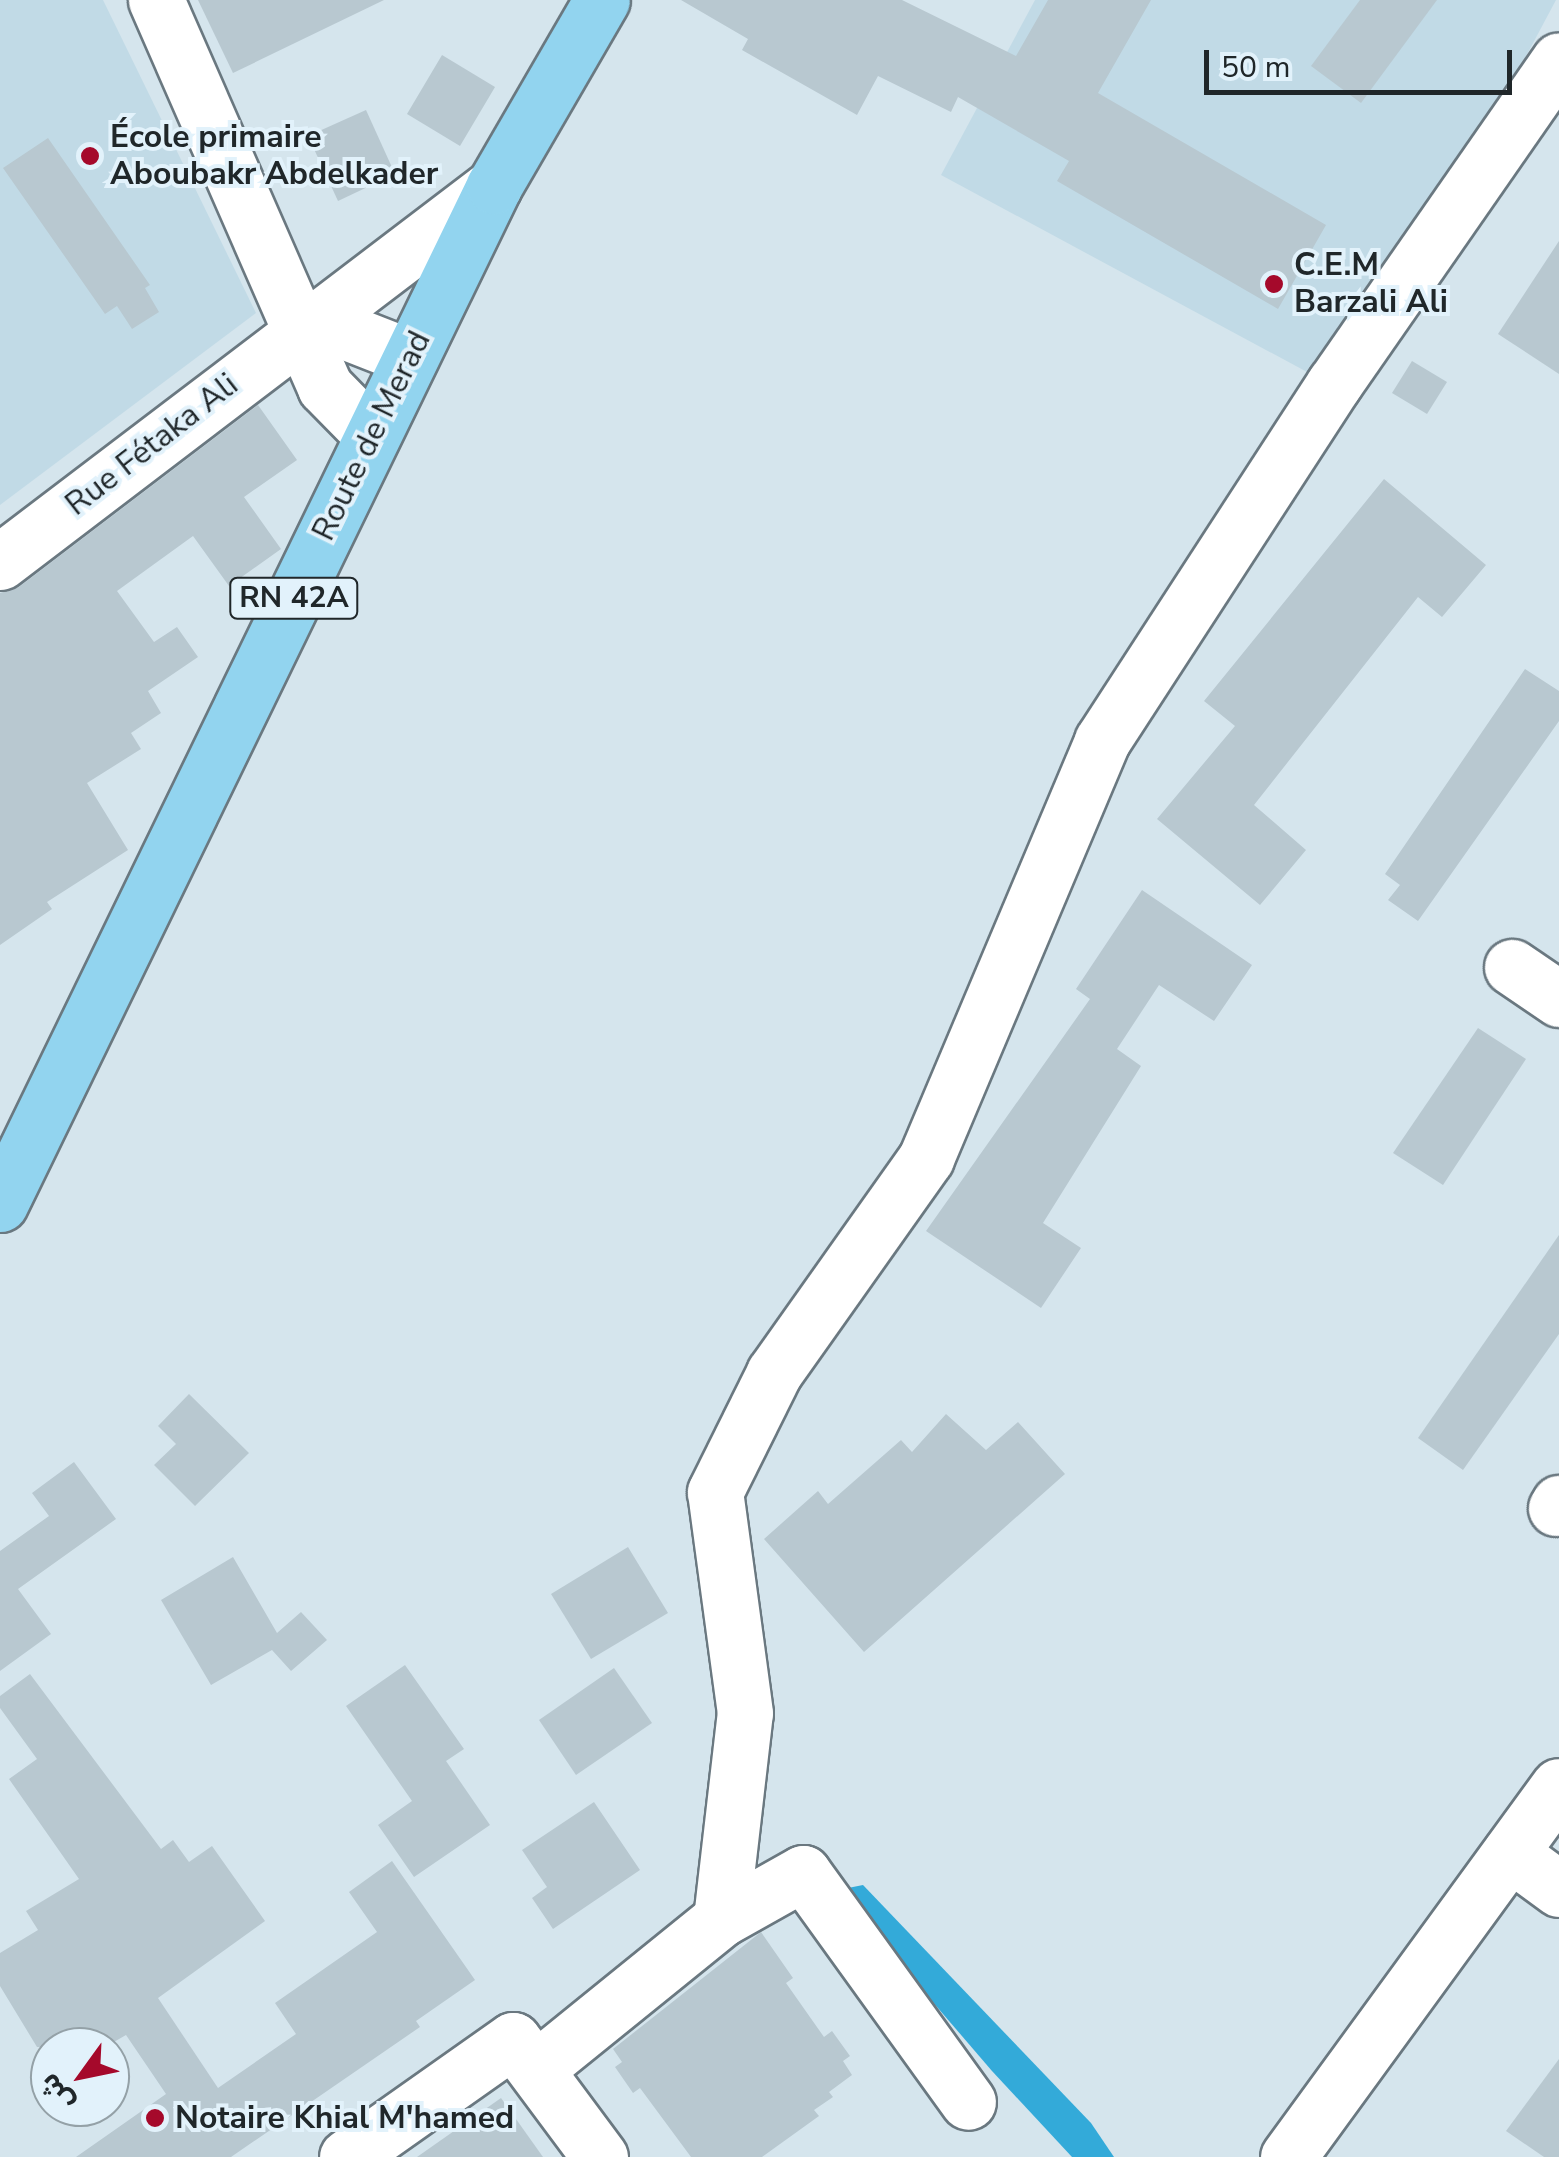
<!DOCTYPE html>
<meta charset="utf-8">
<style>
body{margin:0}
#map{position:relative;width:1559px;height:2157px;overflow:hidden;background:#d5e5ed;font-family:"Nunito Sans","Noto Sans Arabic",sans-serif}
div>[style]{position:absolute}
.built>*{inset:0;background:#c1dae6}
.forest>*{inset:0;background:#33aad9}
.building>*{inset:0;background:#b8c8d0}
.roads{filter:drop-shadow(2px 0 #6a7880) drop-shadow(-2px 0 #6a7880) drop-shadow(0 2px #6a7880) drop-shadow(0 -2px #6a7880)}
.minor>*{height:55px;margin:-27.5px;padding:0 27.5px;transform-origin:27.5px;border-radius:27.5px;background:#fff}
.major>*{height:55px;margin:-27.5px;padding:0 27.5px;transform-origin:27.5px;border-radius:27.5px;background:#92d4ef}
.dots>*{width:28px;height:28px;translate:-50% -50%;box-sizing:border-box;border:5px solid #e2f2fb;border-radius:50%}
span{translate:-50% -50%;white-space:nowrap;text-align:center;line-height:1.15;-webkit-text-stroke:8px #e2f2fb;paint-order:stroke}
.shield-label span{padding:2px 8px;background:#e2f2fb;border:2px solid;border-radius:8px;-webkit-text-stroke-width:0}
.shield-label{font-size:30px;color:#20272a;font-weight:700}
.poi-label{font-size:32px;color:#20272a;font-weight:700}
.left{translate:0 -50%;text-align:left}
.street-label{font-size:32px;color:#20272a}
.north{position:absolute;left:30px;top:2027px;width:100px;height:100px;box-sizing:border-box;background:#e2f2fb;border:2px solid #94a1a7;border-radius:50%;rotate:237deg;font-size:28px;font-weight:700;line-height:40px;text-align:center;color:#20272a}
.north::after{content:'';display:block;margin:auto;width:35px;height:45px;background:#a5092b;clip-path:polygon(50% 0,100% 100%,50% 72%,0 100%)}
.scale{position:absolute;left:1204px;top:50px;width:308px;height:45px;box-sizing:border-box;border:5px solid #20272a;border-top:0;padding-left:12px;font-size:30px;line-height:35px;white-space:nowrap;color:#20272a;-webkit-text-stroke:8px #e2f2fb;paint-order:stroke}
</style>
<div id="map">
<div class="built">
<div style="clip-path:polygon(0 0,103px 0,256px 313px,0 505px)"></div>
<div style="clip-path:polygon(1035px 0,1556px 0,1346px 393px,941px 175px)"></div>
</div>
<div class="forest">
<div style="clip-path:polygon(863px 1885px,1091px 2123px,1114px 2157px,1072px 2157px,992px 2071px,907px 1972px,848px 1888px)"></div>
</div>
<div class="building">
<div style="clip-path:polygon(198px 0,384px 0,233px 73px)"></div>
<div style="clip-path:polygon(681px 0,902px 0,1016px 56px,1048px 0,1151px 0,1098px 93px,1326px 225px,1278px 309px,1057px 181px,1069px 161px,958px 97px,951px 112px,878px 76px,857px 115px,742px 50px,748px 39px)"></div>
<div style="clip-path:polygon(1360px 0,1437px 0,1361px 103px,1311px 66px)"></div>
<div style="clip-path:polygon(442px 55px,495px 87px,460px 146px,407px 114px)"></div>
<div style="clip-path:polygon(366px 110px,395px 174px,338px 201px,308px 136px)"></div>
<div style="clip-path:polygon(48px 138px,150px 285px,145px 288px,159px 312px,132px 329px,117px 306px,105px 314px,3px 168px)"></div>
<div style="clip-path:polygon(1559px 241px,1559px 374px,1498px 334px)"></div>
<div style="clip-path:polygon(1412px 361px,1447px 382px,1427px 414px,1392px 393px)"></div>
<div style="clip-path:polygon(258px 405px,297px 460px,244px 497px,281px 549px,229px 586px,193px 536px,117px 591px,154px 642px,177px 627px,198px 657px,148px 691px,161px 713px,131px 733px,141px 749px,87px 783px,128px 850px,47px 902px,52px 909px,0 945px,0 593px,19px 587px)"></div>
<div style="clip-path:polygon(1384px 479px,1486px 565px,1442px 617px,1418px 597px,1254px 805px,1306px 850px,1260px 905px,1157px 819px,1235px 726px,1204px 701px)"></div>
<div style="clip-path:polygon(1525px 669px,1559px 691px,1559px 721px,1418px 921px,1388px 900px,1400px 885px,1385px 874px)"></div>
<div style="clip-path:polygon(1142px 890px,1252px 965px,1214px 1021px,1159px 985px,1117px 1049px,1141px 1066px,1043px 1223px,1081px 1248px,1041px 1308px,926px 1231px,1090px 999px,1076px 989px)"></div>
<div style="clip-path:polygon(1478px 1028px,1526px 1059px,1443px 1185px,1393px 1153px)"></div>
<div style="clip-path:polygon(1559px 1235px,1559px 1334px,1463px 1470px,1418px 1438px)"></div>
<div style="clip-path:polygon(189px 1394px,249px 1453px,195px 1506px,154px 1465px,176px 1444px,158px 1426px)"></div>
<div style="clip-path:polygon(946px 1414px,986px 1450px,1018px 1422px,1065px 1474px,864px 1652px,764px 1539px,818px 1491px,828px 1504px,901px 1440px,912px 1452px)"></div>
<div style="clip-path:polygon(74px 1462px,116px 1519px,18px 1589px,51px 1634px,0 1671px,0 1551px,49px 1516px,32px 1493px)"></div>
<div style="clip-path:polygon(628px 1547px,668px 1613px,591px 1659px,551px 1594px)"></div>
<div style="clip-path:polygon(233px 1557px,277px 1633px,301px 1612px,327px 1640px,291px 1671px,272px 1650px,211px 1685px,161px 1600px)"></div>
<div style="clip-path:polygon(405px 1665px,464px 1749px,446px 1761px,490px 1825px,414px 1877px,378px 1825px,412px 1801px,346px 1706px)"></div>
<div style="clip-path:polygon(614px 1668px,652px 1723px,576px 1775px,539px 1720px)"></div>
<div style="clip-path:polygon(30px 1674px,161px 1849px,173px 1840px,189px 1862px,212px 1846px,265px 1921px,158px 1998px,218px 2088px,296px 2034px,275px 2003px,377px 1932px,349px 1892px,392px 1861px,475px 1980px,416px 2021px,420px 2027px,231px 2157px,76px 2157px,166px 2094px,126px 2035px,105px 2047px,37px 2047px,0 1986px,0 1953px,38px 1930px,26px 1911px,79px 1879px,9px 1779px,37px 1759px,0 1708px,0 1696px)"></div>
<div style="clip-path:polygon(594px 1802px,640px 1870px,553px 1929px,532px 1898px,547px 1887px,522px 1850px)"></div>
<div style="clip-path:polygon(761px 1932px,793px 1978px,786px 1983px,824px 2037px,832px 2031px,850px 2056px,843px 2061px,852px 2075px,829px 2092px,833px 2097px,814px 2110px,819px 2116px,762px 2157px,691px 2157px,640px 2088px,633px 2093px,615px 2067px,622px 2062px,613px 2049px)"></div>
<div style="clip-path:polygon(1559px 2059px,1559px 2157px,1544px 2157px,1506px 2131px)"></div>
<div style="clip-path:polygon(501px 2098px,543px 2157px,417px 2157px)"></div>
</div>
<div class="roads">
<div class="minor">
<div style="left:156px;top:0;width:422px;rotate:66.4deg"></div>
<div style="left:325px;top:387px;width:67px;rotate:45.6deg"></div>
<div style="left:304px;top:328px;width:27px;rotate:-4deg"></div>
<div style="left:331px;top:326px;width:85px;rotate:21.4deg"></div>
<div style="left:0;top:562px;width:621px;rotate:-37.28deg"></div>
<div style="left:1512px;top:967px;width:57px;rotate:34.2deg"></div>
<div style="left:1556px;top:1508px;width:6px;rotate:-59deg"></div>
<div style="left:1510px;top:1853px;width:61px;rotate:36.3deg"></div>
<div style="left:721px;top:1919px;width:94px;rotate:-29.3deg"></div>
<div style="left:803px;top:1873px;width:282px;rotate:54.2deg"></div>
<div style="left:537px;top:2068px;width:237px;rotate:-39deg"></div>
<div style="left:721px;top:1919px;width:207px;rotate:-83.4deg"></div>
<div style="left:745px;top:1713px;width:223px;rotate:-97.7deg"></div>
<div style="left:715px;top:1492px;width:133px;rotate:-63.6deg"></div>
<div style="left:774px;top:1373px;width:263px;rotate:-54.7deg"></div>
<div style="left:926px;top:1158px;width:453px;rotate:-67.1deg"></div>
<div style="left:1102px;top:741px;width:426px;rotate:-57deg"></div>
<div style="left:1334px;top:384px;width:394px;rotate:-55.2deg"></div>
<div style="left:347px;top:2157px;width:203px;rotate:-35.2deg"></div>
<div style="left:513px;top:2040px;width:146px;rotate:53.4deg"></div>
<div style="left:1288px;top:2157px;width:459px;rotate:-53.9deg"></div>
</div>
<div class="major">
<div style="left:0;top:1204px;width:1132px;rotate:-64.11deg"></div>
<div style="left:494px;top:186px;width:215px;rotate:-59.9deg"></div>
</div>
</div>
<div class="dots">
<div style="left:90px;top:156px;background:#a5092b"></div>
<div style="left:1274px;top:284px;background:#a5092b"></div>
<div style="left:155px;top:2118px;background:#a5092b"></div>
</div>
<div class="shield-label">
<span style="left:294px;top:598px">RN 42A</span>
</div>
<div class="poi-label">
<span class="left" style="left:110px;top:156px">École primaire<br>Aboubakr Abdelkader</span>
<span class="left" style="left:1294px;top:284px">C.E.M<br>Barzali Ali</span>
<span class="left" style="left:175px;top:2118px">Notaire Khial M'hamed</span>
</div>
<div class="street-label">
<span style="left:372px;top:436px;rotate:-64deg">Route de Merad</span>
<span style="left:152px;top:445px;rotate:-38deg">Rue Fétaka Ali</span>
</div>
<div class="north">ش</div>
<div class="scale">50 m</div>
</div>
